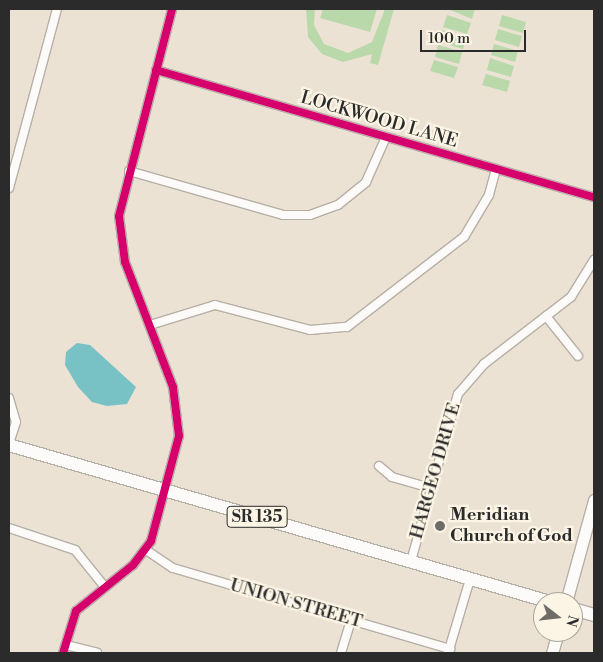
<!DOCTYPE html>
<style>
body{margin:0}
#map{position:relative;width:603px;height:662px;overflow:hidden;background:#ece2d4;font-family:"Libre Bodoni",serif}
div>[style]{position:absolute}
.green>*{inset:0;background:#b9d9ab}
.water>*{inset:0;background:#78c2c6}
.roads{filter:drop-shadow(1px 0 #b6afa6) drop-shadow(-1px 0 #b6afa6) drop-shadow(0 1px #b6afa6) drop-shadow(0 -1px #b6afa6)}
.street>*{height:8px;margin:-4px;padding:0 4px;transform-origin:4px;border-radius:4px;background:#fcfbf9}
.secondary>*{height:11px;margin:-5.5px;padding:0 5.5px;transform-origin:5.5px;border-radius:5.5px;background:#fcfbf9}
.primary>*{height:12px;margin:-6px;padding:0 6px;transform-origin:6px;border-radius:6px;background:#fcfbf9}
.cycleway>*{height:8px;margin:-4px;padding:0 4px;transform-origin:4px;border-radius:4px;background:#d6006c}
.dots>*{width:14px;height:14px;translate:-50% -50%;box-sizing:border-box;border:2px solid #fcf5e5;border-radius:50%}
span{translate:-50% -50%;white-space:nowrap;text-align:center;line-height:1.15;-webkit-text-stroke:4.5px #fcf5e5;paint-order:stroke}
.shield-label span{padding:1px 4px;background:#fcf5e5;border:1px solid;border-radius:4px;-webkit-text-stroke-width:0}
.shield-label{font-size:16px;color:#2b2b2b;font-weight:700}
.street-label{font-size:18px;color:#2b2b2b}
.poi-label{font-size:18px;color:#2b2b2b;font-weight:700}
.left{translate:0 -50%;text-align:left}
.frame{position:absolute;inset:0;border:10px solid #2b2b2b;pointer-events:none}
.north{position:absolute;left:533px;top:592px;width:50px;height:50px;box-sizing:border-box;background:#fcf5e5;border:1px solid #a8a49b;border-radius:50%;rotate:106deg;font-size:14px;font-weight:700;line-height:20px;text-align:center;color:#2b2b2b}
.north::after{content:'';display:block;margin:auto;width:18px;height:22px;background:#6f6b66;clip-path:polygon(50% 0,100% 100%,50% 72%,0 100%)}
.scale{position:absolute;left:420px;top:30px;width:106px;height:22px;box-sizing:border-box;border:2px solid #2b2b2b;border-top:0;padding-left:6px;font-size:15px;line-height:18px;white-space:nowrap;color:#2b2b2b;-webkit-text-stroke:4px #fcf5e5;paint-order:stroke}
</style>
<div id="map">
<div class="green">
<div style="clip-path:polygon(306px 9px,315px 9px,314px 25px,324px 44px,348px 53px,372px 42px,385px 9px,394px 9px,378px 65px,370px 63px,372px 54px,343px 62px,322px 54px,308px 37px)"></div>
<div style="clip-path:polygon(323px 9px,377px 9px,370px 32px,320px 18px)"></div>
<div style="clip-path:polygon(448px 9px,475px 9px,472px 19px)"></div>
<div style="clip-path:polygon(447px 15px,471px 23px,467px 34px,443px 27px)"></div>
<div style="clip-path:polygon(502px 15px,526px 22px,523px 33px,499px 26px)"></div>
<div style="clip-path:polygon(498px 29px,522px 36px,519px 47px,495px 40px)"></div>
<div style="clip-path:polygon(442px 30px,467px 37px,463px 49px,439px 42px)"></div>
<div style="clip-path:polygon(494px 44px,518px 51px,515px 62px,491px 55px)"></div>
<div style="clip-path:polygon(438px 45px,462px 52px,459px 64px,435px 57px)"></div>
<div style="clip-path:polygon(490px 58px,514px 66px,511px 77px,487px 70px)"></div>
<div style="clip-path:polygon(434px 60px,458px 67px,454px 78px,430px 71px)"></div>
<div style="clip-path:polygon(486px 74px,510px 81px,507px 92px,482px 85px)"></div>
</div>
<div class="water">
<div style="clip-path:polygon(77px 343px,90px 345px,136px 387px,127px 404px,107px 406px,92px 402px,78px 387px,65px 365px,66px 352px)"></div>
</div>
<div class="roads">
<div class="street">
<div style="left:156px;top:70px;width:456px;rotate:16.2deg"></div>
<div style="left:129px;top:171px;width:160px;rotate:15.9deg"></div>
<div style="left:283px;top:215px;width:27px"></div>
<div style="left:310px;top:215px;width:30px;rotate:-20deg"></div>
<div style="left:338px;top:205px;width:36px;rotate:-39deg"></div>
<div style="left:366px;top:182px;width:49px;rotate:-66deg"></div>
<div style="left:9px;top:188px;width:185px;rotate:-75deg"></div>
<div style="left:546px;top:316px;width:51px;rotate:51.3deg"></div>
<div style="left:150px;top:325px;width:68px;rotate:-17.1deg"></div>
<div style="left:215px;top:305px;width:98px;rotate:14.7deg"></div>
<div style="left:310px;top:330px;width:37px;rotate:-5deg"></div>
<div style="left:347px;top:327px;width:148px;rotate:-37.6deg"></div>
<div style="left:464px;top:237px;width:49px;rotate:-59.2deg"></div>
<div style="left:489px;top:195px;width:27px;rotate:-75deg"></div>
<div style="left:9px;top:398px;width:25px;rotate:74deg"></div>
<div style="left:16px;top:422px;width:23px;rotate:108deg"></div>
<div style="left:379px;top:466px;width:17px;rotate:40deg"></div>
<div style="left:392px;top:477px;width:40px;rotate:16deg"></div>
<div style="left:9px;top:528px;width:70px;rotate:18.4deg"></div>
<div style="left:75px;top:550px;width:46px;rotate:51.1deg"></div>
<div style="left:146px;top:550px;width:32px;rotate:34deg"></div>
<div style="left:173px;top:568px;width:289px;rotate:16.3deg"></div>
<div style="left:411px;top:561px;width:173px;rotate:-74.3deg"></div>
<div style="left:458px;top:394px;width:40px;rotate:-49deg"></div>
<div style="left:484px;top:364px;width:110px;rotate:-37.6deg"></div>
<div style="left:571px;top:297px;width:44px;rotate:-58.1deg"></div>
<div style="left:66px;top:645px;width:32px;rotate:14deg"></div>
<div style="left:63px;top:653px;width:44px;rotate:-72.8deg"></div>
<div style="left:76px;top:611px;width:73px;rotate:-38.9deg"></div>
<div style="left:133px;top:565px;width:30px;rotate:-53deg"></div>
<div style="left:151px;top:541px;width:109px;rotate:-75.1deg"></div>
<div style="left:179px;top:436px;width:49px;rotate:-97deg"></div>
<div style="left:173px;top:387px;width:134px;rotate:-111deg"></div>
<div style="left:125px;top:262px;width:46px;rotate:-97.4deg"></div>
<div style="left:119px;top:216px;width:214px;rotate:-75.6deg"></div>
<div style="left:341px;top:653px;width:34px;rotate:-73deg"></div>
<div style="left:448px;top:653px;width:77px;rotate:-73.4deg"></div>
</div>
<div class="secondary">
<div style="left:566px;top:602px;width:106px;rotate:-74.6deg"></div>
<div style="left:552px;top:653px;width:22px;rotate:-74deg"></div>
</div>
<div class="primary">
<div style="left:9px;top:445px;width:563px;rotate:16.18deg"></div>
<div style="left:573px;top:609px;width:22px;rotate:16deg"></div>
</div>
</div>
<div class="cycleway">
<div style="left:156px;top:70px;width:456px;rotate:16.2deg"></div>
<div style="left:63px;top:653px;width:44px;rotate:-72.8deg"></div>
<div style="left:76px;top:611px;width:73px;rotate:-38.9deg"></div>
<div style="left:133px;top:565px;width:30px;rotate:-53deg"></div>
<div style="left:151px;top:541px;width:109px;rotate:-75.1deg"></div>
<div style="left:179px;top:436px;width:49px;rotate:-97deg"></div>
<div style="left:173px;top:387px;width:134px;rotate:-111deg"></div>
<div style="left:125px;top:262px;width:46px;rotate:-97.4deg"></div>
<div style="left:119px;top:216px;width:214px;rotate:-75.6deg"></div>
</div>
<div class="dots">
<div style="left:440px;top:526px;background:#6f6b66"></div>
</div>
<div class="shield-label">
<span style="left:257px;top:517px">SR 135</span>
</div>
<div class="street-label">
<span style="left:379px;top:120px;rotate:16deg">LOCKWOOD LANE</span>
<span style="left:436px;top:471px;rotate:-74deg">HARGEO DRIVE</span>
<span style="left:296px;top:604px;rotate:16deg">UNION STREET</span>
</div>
<div class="poi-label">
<span class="left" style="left:450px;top:526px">Meridian<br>Church of God</span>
</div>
<div class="frame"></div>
<div class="north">N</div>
<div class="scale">100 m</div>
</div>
